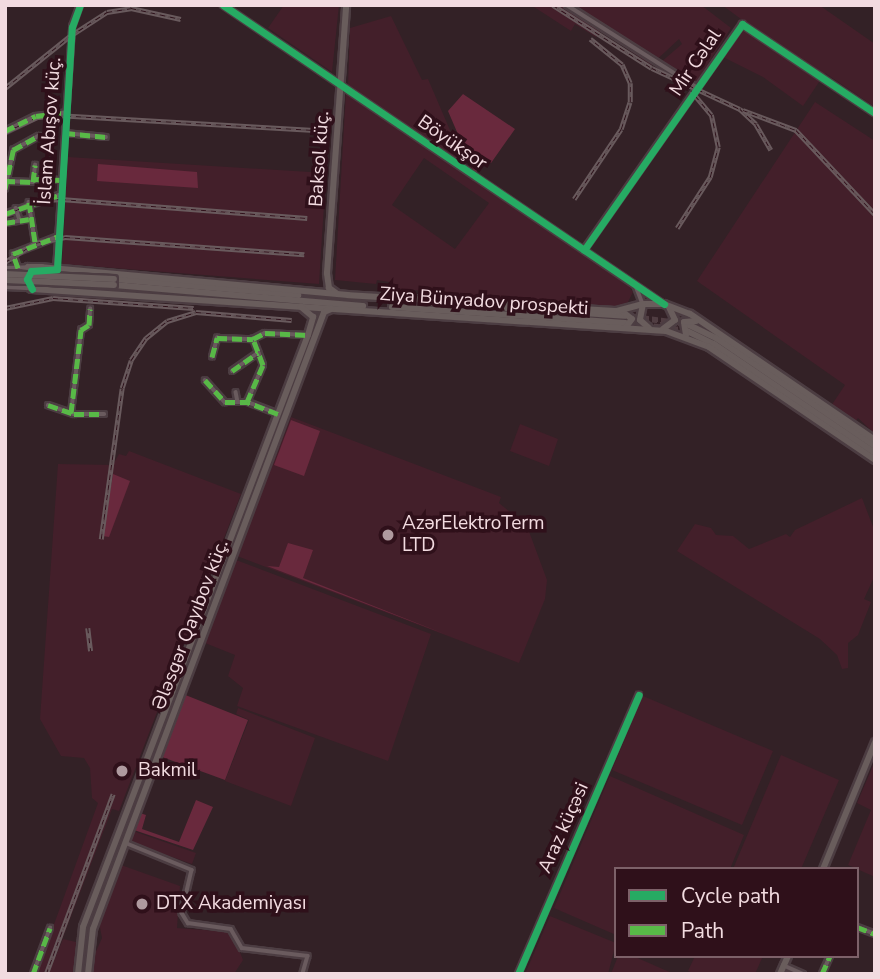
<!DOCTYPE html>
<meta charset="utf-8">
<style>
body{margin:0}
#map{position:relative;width:880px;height:979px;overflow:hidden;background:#332126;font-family:"Nunito Sans",sans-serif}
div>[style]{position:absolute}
.built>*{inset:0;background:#431f2a}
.green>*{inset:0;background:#69293d}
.major-tunnel>*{height:6px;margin-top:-3px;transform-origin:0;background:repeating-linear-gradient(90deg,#503d42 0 6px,transparent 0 9px)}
.roads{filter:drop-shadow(2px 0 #4c3d42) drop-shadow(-2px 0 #4c3d42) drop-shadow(0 2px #4c3d42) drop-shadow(0 -2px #4c3d42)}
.minor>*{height:3.5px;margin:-1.75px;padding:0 1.75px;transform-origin:1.75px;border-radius:1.75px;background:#6a5b5e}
.major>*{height:6px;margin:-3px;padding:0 3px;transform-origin:3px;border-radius:3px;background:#695d5c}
.rail>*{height:4.5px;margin-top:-2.25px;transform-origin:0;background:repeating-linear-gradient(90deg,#2f101a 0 5px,#695a5d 0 10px);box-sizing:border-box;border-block:2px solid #695a5d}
.bridges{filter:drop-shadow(2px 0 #4c3d42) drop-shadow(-2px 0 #4c3d42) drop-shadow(0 2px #4c3d42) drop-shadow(0 -2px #4c3d42)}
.major-bridge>*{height:6px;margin:-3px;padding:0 3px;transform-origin:3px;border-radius:3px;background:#695d5c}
.quiet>*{height:5px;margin-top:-2.5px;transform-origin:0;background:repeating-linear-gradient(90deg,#58b947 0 10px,transparent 0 15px)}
.cycleway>*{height:7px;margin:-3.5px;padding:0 3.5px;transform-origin:3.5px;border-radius:3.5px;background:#26ab63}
.dots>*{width:19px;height:19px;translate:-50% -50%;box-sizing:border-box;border:4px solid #2f101a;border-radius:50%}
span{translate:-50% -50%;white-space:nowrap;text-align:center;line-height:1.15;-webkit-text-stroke:7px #2f101a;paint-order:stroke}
.street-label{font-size:19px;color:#f2dbe0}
.poi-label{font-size:19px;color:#f2dbe0}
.left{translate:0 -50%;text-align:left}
.frame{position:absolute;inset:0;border:7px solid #f2dbe0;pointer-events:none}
.legend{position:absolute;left:614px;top:867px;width:245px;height:91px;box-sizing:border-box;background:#2f101a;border:2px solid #7d6169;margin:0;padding:9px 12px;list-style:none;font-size:21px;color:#f2dbe0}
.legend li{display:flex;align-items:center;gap:14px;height:35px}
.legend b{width:35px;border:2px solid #7d6169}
</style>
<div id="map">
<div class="built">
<div style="clip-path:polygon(284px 5px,339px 5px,332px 72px,268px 28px)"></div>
<div style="clip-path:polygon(531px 5px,701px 5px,731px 28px,695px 84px,660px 63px,682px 44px,679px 39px,651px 65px,601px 31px,596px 37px,575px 24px,571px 31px)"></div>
<div style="clip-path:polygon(722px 5px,819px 5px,875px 44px,875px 107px,825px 73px,803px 106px,763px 77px,721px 56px,745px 22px)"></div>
<div style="clip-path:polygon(391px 16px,422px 80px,428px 79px,462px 158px,460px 163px,348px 85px,350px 28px)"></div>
<div style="clip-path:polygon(evenodd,346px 92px,625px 280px,633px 292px,628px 302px,617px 308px,389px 288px,389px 282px,377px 280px,376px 284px,335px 280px,346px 92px,424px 158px,489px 203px,455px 249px,392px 205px,424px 158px)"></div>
<div style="clip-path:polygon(815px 102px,875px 141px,875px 434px,858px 418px,855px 422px,831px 406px,845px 385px,697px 281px)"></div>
<div style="clip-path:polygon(68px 157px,326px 173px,319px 284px,62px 264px)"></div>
<div style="clip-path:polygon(291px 417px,501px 497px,499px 503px,527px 526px,547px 580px,545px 599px,519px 663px,237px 556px)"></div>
<div style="clip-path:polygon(520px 424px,558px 439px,549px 466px,510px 451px)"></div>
<div style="clip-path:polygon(129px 451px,241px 494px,119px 811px,112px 809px,53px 963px,63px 939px,76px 942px,75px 974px,36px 974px,98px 803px,92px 798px,90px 768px,84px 758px,61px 756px,40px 719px,58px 464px,113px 465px,119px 454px,126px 456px)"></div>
<div style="clip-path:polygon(862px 498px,875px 532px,875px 575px,864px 599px,871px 602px,858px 635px,848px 643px,848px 668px,842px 669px,837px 655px,820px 639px,677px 551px,695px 524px,711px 528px,716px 535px,733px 536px,749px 549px,786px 534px,790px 537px,795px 530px)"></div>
<div style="clip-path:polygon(236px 560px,431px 634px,388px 761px,237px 706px,243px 688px,228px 676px,235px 655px,205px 643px)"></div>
<div style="clip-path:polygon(643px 696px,773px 751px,742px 825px,612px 770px)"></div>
<div style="clip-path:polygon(238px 708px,315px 738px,291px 806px,225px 781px,249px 720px,236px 714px)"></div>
<div style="clip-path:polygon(781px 755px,839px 780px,801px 869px,733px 869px)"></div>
<div style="clip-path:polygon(875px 761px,875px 877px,848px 865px,871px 810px,857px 803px)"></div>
<div style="clip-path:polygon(610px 776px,744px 835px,730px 869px,616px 869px,616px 935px,554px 908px)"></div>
<div style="clip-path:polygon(133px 831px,196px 853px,192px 864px,129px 842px)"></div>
<div style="clip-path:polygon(121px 865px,180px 886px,177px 928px,232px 932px,243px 960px,234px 974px,92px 974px,93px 958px,102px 938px,99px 922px)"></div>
<div style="clip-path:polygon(550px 916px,616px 943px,608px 974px,525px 974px)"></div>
<div style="clip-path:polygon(618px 956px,633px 956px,674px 974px,611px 974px)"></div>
<div style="clip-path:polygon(695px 956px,763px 956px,755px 974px,695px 974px,688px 971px)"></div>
</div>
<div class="green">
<div style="clip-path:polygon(463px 94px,515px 129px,491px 163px,485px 160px,475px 174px,448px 111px)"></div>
<div style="clip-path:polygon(98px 164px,197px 172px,198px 188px,97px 181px)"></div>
<div style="clip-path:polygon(291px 420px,320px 431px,304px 476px,274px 465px)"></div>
<div style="clip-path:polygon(113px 474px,130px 481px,109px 537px,103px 536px)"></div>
<div style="clip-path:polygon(288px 543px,313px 550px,303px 578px,447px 635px,267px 566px,279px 567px)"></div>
<div style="clip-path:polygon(183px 694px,248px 720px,225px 780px,162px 757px)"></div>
<div style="clip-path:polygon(165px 716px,170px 718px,89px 930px,86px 927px)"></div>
<div style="clip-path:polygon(196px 800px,213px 807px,193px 850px,134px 830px,140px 813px,146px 815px,142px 829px,179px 842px)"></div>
</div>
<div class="major-tunnel">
<div style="left:625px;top:316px;width:63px;rotate:7.4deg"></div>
<div style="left:627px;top:323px;width:61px;rotate:7.6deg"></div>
</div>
<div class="roads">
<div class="minor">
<div style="left:223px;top:5px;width:531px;rotate:34.17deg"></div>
<div style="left:567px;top:5px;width:155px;rotate:32.4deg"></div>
<div style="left:5px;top:131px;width:34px;rotate:-26deg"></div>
<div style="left:36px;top:116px;width:31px;rotate:-7deg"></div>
<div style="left:65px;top:133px;width:41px;rotate:5.6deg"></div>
<div style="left:34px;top:179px;width:28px;rotate:2deg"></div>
<div style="left:5px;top:181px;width:28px;rotate:2deg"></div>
<div style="left:33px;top:182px;width:17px;rotate:-83deg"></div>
<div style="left:5px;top:189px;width:40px;rotate:-78deg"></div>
<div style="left:13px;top:150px;width:29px;rotate:-29deg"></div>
<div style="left:29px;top:202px;width:39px;rotate:81deg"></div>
<div style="left:16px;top:208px;width:13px;rotate:72deg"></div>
<div style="left:5px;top:214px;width:60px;rotate:-19.3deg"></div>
<div style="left:5px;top:223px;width:24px;rotate:-9deg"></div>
<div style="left:584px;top:250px;width:276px;rotate:-55deg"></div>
<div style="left:742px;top:24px;width:160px;rotate:33.8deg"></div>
<div style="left:5px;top:268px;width:24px;rotate:-2deg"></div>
<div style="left:18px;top:268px;width:15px;rotate:-110deg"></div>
<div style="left:13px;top:254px;width:49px;rotate:-21.4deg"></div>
<div style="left:56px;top:270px;width:244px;rotate:-86.2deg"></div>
<div style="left:72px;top:27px;width:23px;rotate:-70deg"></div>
<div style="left:636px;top:286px;width:19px;rotate:69deg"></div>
<div style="left:5px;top:287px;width:21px;rotate:3deg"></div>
<div style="left:212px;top:357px;width:20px;rotate:-75deg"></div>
<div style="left:217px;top:338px;width:36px;rotate:2deg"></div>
<div style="left:232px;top:371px;width:32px;rotate:-35deg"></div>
<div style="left:205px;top:380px;width:30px;rotate:48deg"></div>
<div style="left:225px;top:402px;width:22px"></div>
<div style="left:236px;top:392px;width:10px;rotate:79deg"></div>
<div style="left:48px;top:405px;width:28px;rotate:19deg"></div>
<div style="left:74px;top:414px;width:30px"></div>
<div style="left:71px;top:413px;width:84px;rotate:-83.1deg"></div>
<div style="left:81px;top:330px;width:9px;rotate:-32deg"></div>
<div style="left:89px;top:325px;width:16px;rotate:-86deg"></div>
<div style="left:278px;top:414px;width:33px;rotate:-159deg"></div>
<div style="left:247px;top:402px;width:40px;rotate:-66.6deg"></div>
<div style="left:263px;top:365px;width:28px;rotate:-111deg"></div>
<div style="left:253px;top:339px;width:13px;rotate:-27deg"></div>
<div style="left:265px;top:333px;width:43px;rotate:2.7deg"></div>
<div style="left:126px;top:843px;width:71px;rotate:22.2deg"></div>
<div style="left:192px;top:870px;width:44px;rotate:103.1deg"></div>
<div style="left:182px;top:913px;width:12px;rotate:59deg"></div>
<div style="left:188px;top:923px;width:43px;rotate:7.9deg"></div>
<div style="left:231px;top:929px;width:22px;rotate:60deg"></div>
<div style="left:242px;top:948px;width:66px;rotate:6.9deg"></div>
<div style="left:308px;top:956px;width:19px;rotate:106deg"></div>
<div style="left:857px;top:927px;width:19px;rotate:21deg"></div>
<div style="left:783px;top:965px;width:22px;rotate:24deg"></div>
<div style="left:33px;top:974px;width:49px;rotate:-69.7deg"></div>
<div style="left:518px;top:974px;width:304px;rotate:-66.6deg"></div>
<div style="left:822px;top:974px;width:20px;rotate:-66deg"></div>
</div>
<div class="major">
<div style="left:114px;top:279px;width:185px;rotate:5deg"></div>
<div style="left:114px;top:285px;width:250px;rotate:4.8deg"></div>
<div style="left:336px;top:293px;width:9px;rotate:-144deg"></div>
<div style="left:329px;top:288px;width:15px;rotate:-98deg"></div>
<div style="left:327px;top:273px;width:269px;rotate:-85.9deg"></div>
<div style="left:431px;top:303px;width:194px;rotate:3.8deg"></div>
<div style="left:643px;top:304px;width:16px;rotate:101deg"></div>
<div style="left:640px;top:320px;width:12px;rotate:42deg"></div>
<div style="left:392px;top:307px;width:234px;rotate:3.9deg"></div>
<div style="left:623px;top:312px;width:11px;rotate:38deg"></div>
<div style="left:632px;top:319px;width:10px;rotate:127deg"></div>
<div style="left:689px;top:325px;width:30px;rotate:26deg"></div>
<div style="left:716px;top:338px;width:192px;rotate:34.2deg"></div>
<div style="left:663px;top:329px;width:15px;rotate:-37deg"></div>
<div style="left:675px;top:320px;width:14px;rotate:-115deg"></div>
<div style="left:687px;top:331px;width:30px;rotate:26deg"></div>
<div style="left:714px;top:344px;width:194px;rotate:34.1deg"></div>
<div style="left:686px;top:335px;width:13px;rotate:-99deg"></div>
<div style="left:684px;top:322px;width:12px;rotate:-5deg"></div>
<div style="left:875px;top:440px;width:224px;rotate:-145.7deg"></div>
<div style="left:690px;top:314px;width:28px;rotate:-159deg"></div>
<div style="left:664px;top:304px;width:21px;rotate:180deg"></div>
<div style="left:643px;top:304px;width:28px;rotate:165deg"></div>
<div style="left:616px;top:311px;width:268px;rotate:-176.6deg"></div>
<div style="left:348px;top:295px;width:307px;rotate:-174.8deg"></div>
<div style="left:42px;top:267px;width:14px;rotate:180deg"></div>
<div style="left:28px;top:267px;width:11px;rotate:128deg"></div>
<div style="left:21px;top:276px;width:8px;rotate:76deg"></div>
<div style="left:23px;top:284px;width:10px;rotate:29deg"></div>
<div style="left:32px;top:289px;width:635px;rotate:3.79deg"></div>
<div style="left:666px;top:331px;width:46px;rotate:20.4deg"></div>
<div style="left:709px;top:347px;width:201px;rotate:34.2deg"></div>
<div style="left:823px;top:869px;width:137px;rotate:-67.7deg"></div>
<div style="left:78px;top:974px;width:47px;rotate:-83.9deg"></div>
<div style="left:83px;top:927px;width:633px;rotate:-69.19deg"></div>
<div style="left:308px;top:335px;width:19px;rotate:-74deg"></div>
<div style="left:313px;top:317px;width:16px;rotate:-140deg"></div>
<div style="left:88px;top:974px;width:45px;rotate:-83.7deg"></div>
<div style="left:93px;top:929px;width:659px;rotate:-69.47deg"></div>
<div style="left:324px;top:312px;width:8px;rotate:-23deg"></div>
<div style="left:780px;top:974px;width:20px;rotate:-66deg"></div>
</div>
</div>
<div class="rail">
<div style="left:553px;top:5px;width:117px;rotate:32.5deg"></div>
<div style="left:652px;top:68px;width:97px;rotate:25deg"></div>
<div style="left:740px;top:109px;width:22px;rotate:43deg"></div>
<div style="left:756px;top:124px;width:30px;rotate:60deg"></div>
<div style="left:5px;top:88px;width:83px;rotate:-38.7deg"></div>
<div style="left:70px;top:36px;width:44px;rotate:-33deg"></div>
<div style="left:107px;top:12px;width:24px;rotate:-9deg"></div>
<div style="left:131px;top:8px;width:51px;rotate:12.4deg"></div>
<div style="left:743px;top:110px;width:57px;rotate:20.7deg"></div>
<div style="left:796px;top:130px;width:115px;rotate:46.8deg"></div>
<div style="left:5px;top:132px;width:35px;rotate:-25deg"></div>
<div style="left:37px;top:117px;width:19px;rotate:-6deg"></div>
<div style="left:56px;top:115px;width:263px;rotate:3.3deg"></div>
<div style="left:574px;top:199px;width:84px;rotate:-56.1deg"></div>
<div style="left:621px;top:129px;width:28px;rotate:-72deg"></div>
<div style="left:630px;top:102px;width:19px;rotate:-90deg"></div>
<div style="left:630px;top:83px;width:20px;rotate:-114deg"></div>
<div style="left:622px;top:65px;width:41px;rotate:-140.9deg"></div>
<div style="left:5px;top:215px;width:35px;rotate:-24deg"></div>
<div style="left:37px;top:201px;width:24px;rotate:-5deg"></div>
<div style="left:61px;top:199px;width:247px;rotate:4.4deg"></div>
<div style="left:677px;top:228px;width:61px;rotate:-57.1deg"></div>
<div style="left:710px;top:177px;width:31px;rotate:-75deg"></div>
<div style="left:718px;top:147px;width:33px;rotate:-102deg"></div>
<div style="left:711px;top:115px;width:31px;rotate:-130deg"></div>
<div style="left:5px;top:262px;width:36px;rotate:-32deg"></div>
<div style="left:35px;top:243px;width:31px;rotate:-11deg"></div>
<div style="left:65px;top:237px;width:240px;rotate:4.1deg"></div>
<div style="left:5px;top:308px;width:49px;rotate:-11.8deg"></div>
<div style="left:53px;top:298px;width:141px;rotate:4.1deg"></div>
<div style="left:101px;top:539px;width:152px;rotate:-82.1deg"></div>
<div style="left:122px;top:388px;width:29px;rotate:-72deg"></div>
<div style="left:131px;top:360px;width:27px;rotate:-56deg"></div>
<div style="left:146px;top:338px;width:27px;rotate:-39deg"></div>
<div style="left:167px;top:321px;width:30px;rotate:-17deg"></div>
<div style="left:196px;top:312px;width:96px;rotate:4.8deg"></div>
<div style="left:88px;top:628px;width:23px;rotate:83deg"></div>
<div style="left:46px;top:974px;width:192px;rotate:-69.6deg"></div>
</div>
<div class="bridges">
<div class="major-bridge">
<div style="left:5px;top:274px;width:109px;rotate:2.6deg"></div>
<div style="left:5px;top:280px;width:109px;rotate:2.6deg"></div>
</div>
</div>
<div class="quiet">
<div style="left:5px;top:131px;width:34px;rotate:-26deg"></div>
<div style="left:36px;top:116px;width:31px;rotate:-7deg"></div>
<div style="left:65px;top:133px;width:41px;rotate:5.6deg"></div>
<div style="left:34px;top:179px;width:28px;rotate:2deg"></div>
<div style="left:5px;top:181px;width:28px;rotate:2deg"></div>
<div style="left:33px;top:182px;width:17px;rotate:-83deg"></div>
<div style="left:5px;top:189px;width:40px;rotate:-78deg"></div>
<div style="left:13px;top:150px;width:29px;rotate:-29deg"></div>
<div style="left:29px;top:202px;width:40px;rotate:81.5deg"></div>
<div style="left:5px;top:214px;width:60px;rotate:-19.3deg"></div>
<div style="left:5px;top:223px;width:24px;rotate:-9deg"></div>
<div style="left:18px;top:268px;width:15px;rotate:-110deg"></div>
<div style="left:13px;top:254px;width:49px;rotate:-21.4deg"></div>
<div style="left:212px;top:357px;width:20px;rotate:-75deg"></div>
<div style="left:217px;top:338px;width:36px;rotate:2deg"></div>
<div style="left:232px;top:371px;width:32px;rotate:-35deg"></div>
<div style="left:205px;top:380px;width:30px;rotate:48deg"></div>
<div style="left:225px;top:402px;width:22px"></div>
<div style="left:48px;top:405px;width:28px;rotate:19deg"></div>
<div style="left:74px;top:414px;width:30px"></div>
<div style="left:71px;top:413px;width:84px;rotate:-83.1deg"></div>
<div style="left:81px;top:330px;width:9px;rotate:-32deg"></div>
<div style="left:89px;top:325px;width:16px;rotate:-86deg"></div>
<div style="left:278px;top:414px;width:33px;rotate:-159deg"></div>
<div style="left:247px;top:402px;width:40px;rotate:-66.6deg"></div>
<div style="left:263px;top:365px;width:28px;rotate:-111deg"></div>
<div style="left:253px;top:339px;width:13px;rotate:-27deg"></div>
<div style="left:265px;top:333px;width:43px;rotate:2.7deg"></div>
<div style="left:857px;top:927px;width:19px;rotate:21deg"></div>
<div style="left:33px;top:974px;width:49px;rotate:-69.7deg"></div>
<div style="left:822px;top:974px;width:20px;rotate:-66deg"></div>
</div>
<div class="cycleway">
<div style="left:223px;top:5px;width:533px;rotate:34.14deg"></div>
<div style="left:584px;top:250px;width:276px;rotate:-55deg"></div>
<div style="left:742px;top:24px;width:160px;rotate:33.8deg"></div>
<div style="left:32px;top:289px;width:11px;rotate:-117deg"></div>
<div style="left:27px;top:279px;width:9px;rotate:-63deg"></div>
<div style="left:31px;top:271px;width:26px;rotate:-4deg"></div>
<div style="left:57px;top:269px;width:242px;rotate:-86.5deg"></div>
<div style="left:72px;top:27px;width:23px;rotate:-70deg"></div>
<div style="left:518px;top:974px;width:304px;rotate:-66.6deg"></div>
</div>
<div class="dots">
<div style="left:388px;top:535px;background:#af9a9f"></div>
<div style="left:122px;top:771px;background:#af9a9f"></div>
<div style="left:142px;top:904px;background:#af9a9f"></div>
</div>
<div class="street-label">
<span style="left:696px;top:63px;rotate:-56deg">Mir Cəlal</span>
<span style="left:50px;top:131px;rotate:-86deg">İslam Abışov küç.</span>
<span style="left:452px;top:143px;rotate:35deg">Böyükşor</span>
<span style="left:320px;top:159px;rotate:-86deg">Baksol küç.</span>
<span style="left:484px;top:302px;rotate:4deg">Ziya Bünyadov prospekti</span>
<span style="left:191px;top:625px;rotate:-69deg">Ələsgər Qayıbov küç.</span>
<span style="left:564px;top:828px;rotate:-66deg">Araz küçəsi</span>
</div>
<div class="poi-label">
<span class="left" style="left:402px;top:535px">AzərElektroTerm<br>LTD</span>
<span class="left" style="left:138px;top:771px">Bakmil</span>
<span class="left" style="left:156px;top:904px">DTX Akademiyası</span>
</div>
<div class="frame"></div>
<ul class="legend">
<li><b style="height:9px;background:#26ab63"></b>Cycle path</li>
<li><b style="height:9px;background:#58b947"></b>Path</li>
</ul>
</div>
